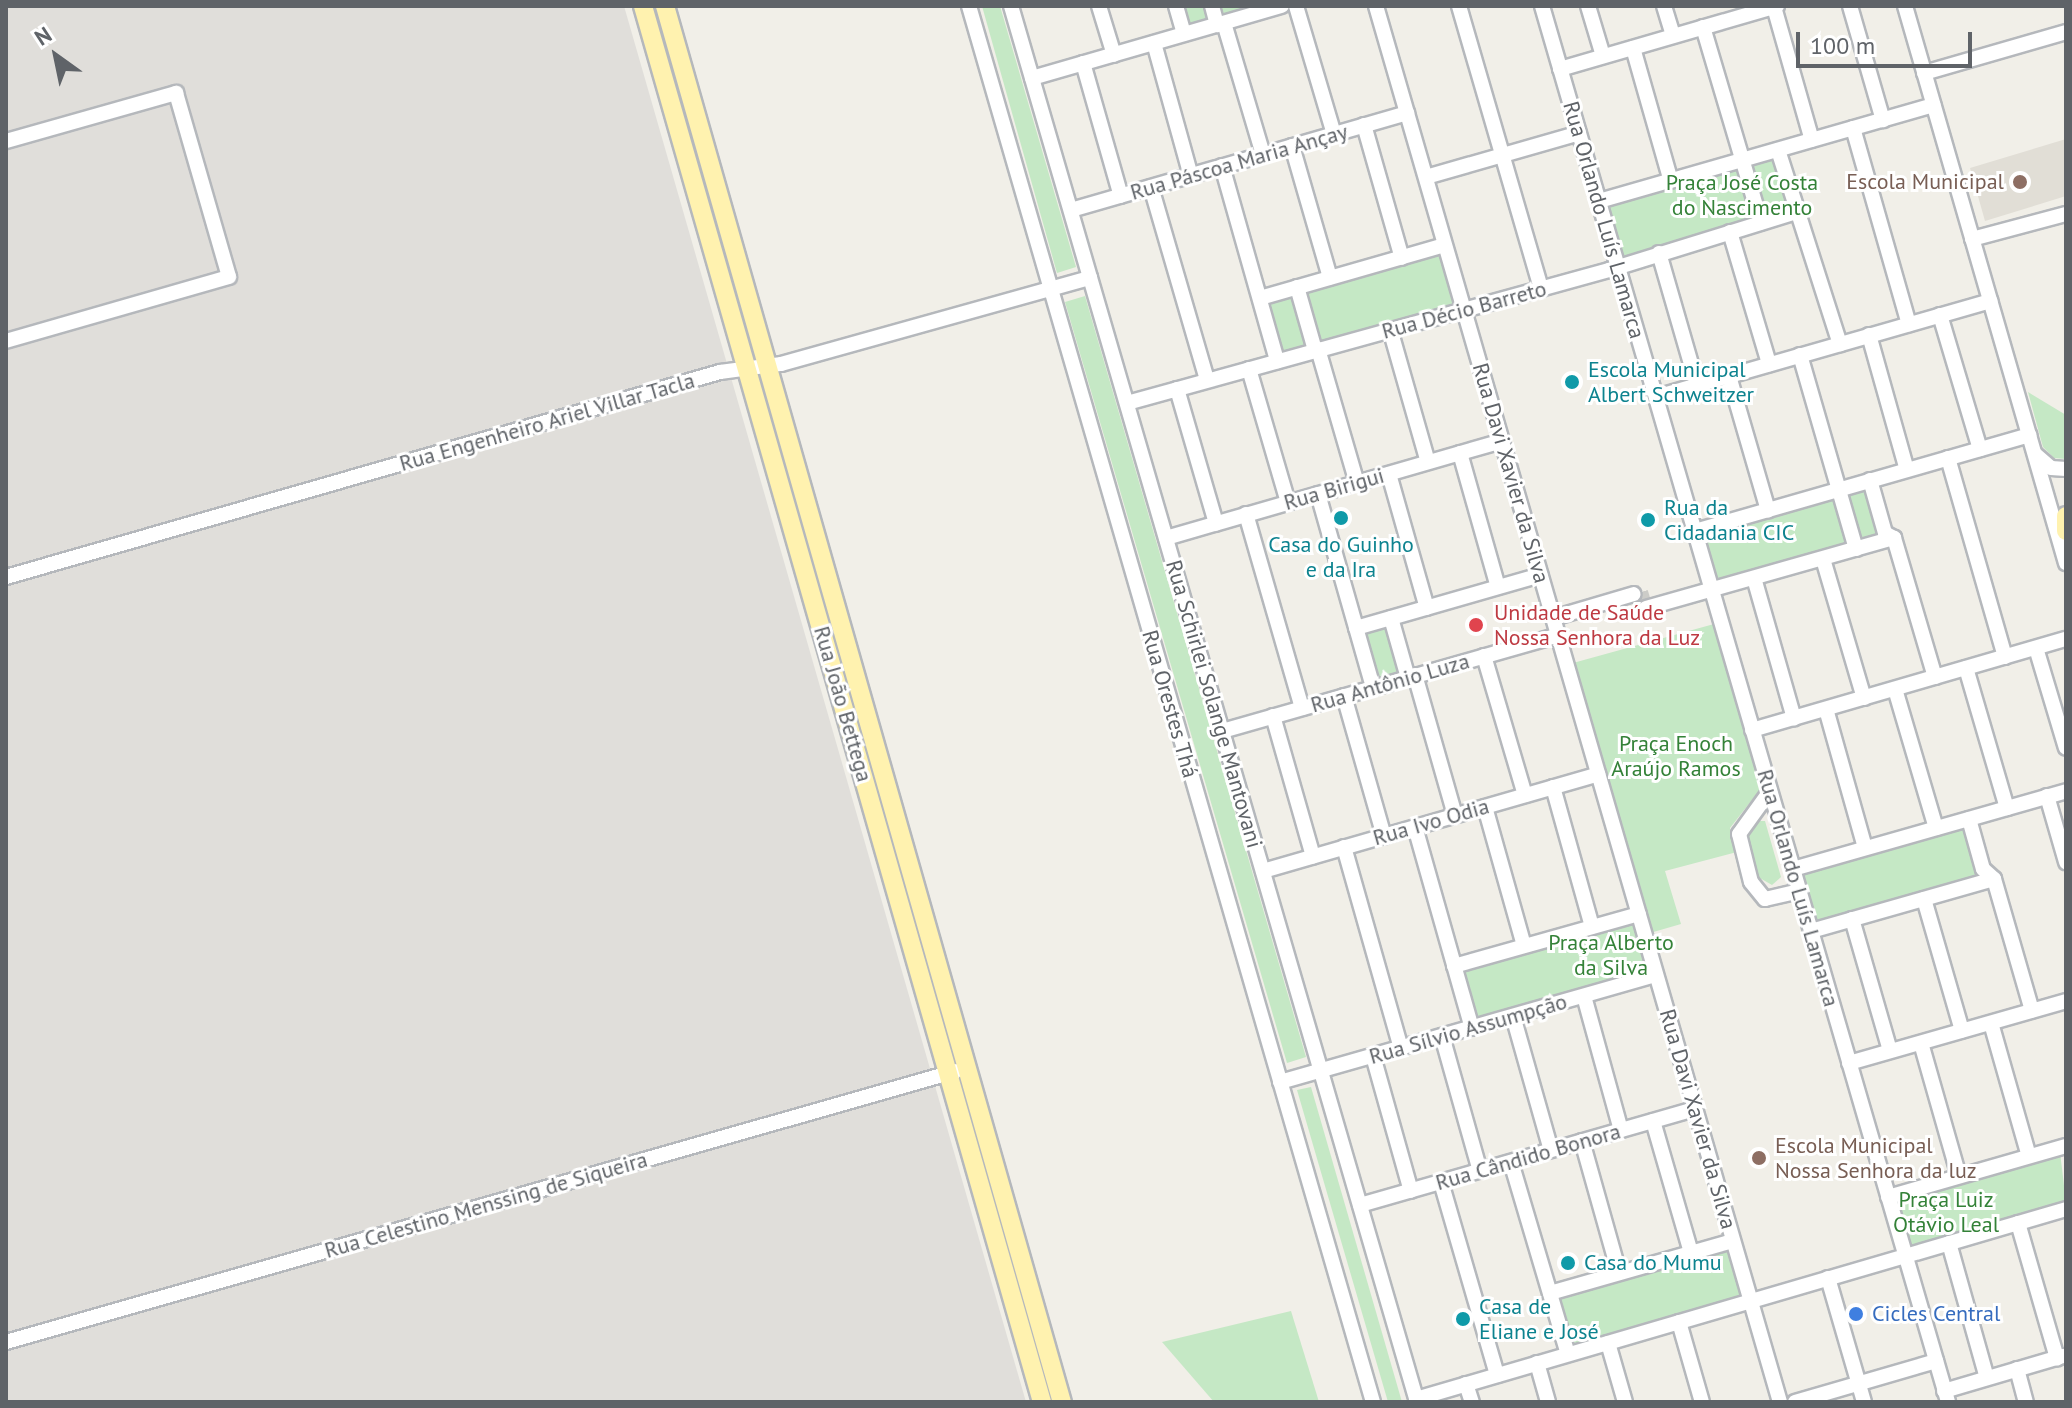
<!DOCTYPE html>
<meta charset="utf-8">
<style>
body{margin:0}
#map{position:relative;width:2072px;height:1408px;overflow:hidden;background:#f1efe8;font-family:"PT Sans",sans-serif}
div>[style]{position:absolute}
.industrial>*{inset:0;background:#e0deda}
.education>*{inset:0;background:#e1ded6}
.green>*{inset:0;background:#c5e8c5}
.minor-tunnel>*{height:14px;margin-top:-7px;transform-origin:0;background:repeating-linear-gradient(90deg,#ccccc8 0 14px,transparent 0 21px)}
.roads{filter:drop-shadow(2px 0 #b5b8bc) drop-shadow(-2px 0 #b5b8bc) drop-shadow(0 2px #b5b8bc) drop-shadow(0 -2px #b5b8bc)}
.minor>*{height:14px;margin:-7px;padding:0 7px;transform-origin:7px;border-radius:7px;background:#fff}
.major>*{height:18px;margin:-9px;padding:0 9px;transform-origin:9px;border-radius:9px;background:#fff2af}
.dots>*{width:22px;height:22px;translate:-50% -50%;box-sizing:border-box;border:4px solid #fff;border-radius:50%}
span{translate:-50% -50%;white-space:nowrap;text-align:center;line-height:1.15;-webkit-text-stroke:6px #fff;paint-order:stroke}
.street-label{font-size:22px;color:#5f6368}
.park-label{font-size:22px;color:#348238}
.education-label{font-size:22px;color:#785e54}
.right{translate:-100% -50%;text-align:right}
.left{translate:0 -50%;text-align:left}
.culture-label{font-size:22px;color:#0d838f}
.health-label{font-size:22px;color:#be3a42}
.shop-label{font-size:22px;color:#366cbe}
.frame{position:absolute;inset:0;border:8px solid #5f6368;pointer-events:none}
.north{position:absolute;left:16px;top:16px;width:80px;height:80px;-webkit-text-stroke:6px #fff;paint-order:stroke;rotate:327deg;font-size:22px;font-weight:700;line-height:32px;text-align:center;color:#5f6368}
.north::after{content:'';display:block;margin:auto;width:28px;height:36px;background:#5f6368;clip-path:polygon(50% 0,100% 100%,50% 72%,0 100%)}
.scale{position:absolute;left:1796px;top:32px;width:176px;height:36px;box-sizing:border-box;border:4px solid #5f6368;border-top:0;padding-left:10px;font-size:24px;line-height:28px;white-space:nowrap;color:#5f6368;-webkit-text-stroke:6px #fff;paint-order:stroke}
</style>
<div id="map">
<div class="industrial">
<div style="clip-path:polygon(6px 6px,624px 6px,1026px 1402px,6px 1402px)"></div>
</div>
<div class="education">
<div style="clip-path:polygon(2066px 139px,2066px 196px,1985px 221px,1970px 168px)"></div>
</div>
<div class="green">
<div style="clip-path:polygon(982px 6px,1000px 6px,1076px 267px,1057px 273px)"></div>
<div style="clip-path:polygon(1183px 6px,1259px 6px,1189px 26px)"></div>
<div style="clip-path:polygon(1774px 157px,1789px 208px,1621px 257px,1606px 206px)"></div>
<div style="clip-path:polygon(1440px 251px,1455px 307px,1284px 355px,1268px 300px)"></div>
<div style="clip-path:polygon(1085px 296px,1306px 1057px,1287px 1063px,1065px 302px)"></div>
<div style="clip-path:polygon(2028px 392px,2066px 415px,2066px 459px,2054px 458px,2043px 447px)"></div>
<div style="clip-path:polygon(1867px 486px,1881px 537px,1716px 584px,1702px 533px)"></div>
<div style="clip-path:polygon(1387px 624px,1402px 675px,1378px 682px,1364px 630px)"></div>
<div style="clip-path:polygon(1714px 624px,1762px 787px,1730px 828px,1737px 852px,1665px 871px,1681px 924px,1650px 933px,1573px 663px)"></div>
<div style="clip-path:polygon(1755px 821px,1765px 821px,1781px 877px,1772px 885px,1758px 877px,1746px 834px)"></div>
<div style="clip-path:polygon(1966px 826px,1980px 876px,1813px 923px,1799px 873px)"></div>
<div style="clip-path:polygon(1632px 920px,1647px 973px,1475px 1021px,1460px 968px)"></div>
<div style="clip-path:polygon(1311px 1087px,1402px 1402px,1388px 1402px,1297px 1090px)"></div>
<div style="clip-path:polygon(2060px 1152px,2066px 1202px,1911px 1248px,1897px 1200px)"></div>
<div style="clip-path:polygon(1729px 1249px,1742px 1300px,1570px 1348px,1556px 1298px)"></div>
<div style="clip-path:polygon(1291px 1311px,1319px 1402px,1214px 1402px,1162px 1342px)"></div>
</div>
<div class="minor-tunnel">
<div style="left:1634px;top:594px;width:7px;rotate:-16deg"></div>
<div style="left:1641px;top:592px;width:17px;rotate:73deg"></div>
</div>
<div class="roads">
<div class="minor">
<div style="left:969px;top:6px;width:1453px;rotate:73.86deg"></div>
<div style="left:1011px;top:6px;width:1454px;rotate:73.78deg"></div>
<div style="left:1099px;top:6px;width:51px;rotate:73deg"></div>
<div style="left:1176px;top:6px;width:29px;rotate:74deg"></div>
<div style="left:1212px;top:6px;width:20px;rotate:75deg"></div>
<div style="left:1296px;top:6px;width:134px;rotate:73.5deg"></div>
<div style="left:1376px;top:6px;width:1453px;rotate:73.86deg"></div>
<div style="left:1459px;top:6px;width:295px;rotate:73.8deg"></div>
<div style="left:1542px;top:6px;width:1454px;rotate:73.78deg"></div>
<div style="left:1588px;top:6px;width:52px;rotate:73.3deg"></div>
<div style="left:1664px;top:6px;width:31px;rotate:73deg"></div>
<div style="left:1850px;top:6px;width:119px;rotate:73.9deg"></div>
<div style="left:1905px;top:6px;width:580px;rotate:73.88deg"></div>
<div style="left:1774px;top:7px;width:138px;rotate:74.1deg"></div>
<div style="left:1224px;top:23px;width:138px;rotate:73.5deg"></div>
<div style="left:1703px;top:27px;width:204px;rotate:73.5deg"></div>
<div style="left:1154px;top:43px;width:138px;rotate:74.5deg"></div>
<div style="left:1633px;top:48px;width:138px;rotate:74.1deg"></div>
<div style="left:1083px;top:63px;width:138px;rotate:74.1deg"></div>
<div style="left:1560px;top:69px;width:226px;rotate:-16.2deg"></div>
<div style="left:1924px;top:73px;width:148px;rotate:-16.1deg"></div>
<div style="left:1032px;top:78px;width:260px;rotate:-16.1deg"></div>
<div style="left:1364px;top:125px;width:138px;rotate:74.1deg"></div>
<div style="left:1853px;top:128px;width:204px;rotate:74.1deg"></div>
<div style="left:6px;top:141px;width:177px;rotate:-15.8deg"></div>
<div style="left:176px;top:93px;width:191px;rotate:73.9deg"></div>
<div style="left:229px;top:277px;width:232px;rotate:164deg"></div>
<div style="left:1292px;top:146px;width:137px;rotate:73.9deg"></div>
<div style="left:1778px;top:150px;width:204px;rotate:72.3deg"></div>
<div style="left:1222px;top:166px;width:203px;rotate:74.2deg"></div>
<div style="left:1426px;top:177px;width:159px;rotate:-16deg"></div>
<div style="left:1151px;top:187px;width:201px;rotate:73.8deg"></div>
<div style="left:1599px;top:201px;width:348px;rotate:-16deg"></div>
<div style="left:1071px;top:210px;width:350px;rotate:-16.1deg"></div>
<div style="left:1730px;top:232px;width:138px;rotate:73.5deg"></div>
<div style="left:1972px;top:239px;width:97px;rotate:-14.9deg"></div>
<div style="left:1659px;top:253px;width:137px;rotate:73.9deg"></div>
<div style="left:1297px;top:287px;width:66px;rotate:74.1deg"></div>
<div style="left:1260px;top:298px;width:192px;rotate:-16deg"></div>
<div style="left:1940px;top:315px;width:140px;rotate:73.4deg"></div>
<div style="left:1390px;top:329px;width:138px;rotate:74.1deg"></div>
<div style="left:1869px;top:335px;width:140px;rotate:74.3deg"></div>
<div style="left:1318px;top:349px;width:140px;rotate:73.8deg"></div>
<div style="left:1800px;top:355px;width:202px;rotate:73.9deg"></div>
<div style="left:1249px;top:369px;width:139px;rotate:73.7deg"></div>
<div style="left:1729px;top:376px;width:140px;rotate:73.8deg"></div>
<div style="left:1177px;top:389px;width:140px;rotate:73.8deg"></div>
<div style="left:1656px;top:397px;width:348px;rotate:-16deg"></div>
<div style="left:1127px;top:403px;width:500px;rotate:-15.43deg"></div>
<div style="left:1609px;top:270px;width:200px;rotate:-17.2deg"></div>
<div style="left:1460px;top:453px;width:139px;rotate:74.2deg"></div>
<div style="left:2035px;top:454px;width:21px;rotate:41deg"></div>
<div style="left:2051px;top:468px;width:15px;rotate:4deg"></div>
<div style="left:1948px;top:458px;width:207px;rotate:74deg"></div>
<div style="left:1389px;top:474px;width:139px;rotate:74.2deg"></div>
<div style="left:1870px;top:480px;width:55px;rotate:74.2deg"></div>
<div style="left:1885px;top:533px;width:10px;rotate:29deg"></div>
<div style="left:1894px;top:538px;width:145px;rotate:73.6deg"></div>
<div style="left:1318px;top:494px;width:201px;rotate:74.1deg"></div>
<div style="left:1246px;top:514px;width:202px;rotate:73.9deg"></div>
<div style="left:1695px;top:531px;width:348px;rotate:-16deg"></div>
<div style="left:1166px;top:538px;width:350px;rotate:-16.1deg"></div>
<div style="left:1823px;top:559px;width:145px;rotate:73.6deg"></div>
<div style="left:6px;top:577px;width:743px;rotate:-16.02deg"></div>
<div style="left:720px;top:372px;width:62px;rotate:-7.5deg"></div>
<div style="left:781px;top:364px;width:321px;rotate:-15.6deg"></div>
<div style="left:1754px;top:578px;width:146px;rotate:74.1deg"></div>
<div style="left:1646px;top:608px;width:258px;rotate:-15.8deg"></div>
<div style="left:1391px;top:618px;width:62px;rotate:74.2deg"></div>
<div style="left:1553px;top:618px;width:84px;rotate:-16.5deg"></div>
<div style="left:1356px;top:628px;width:192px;rotate:-16deg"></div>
<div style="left:2036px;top:648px;width:104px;rotate:73.3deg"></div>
<div style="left:1484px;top:656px;width:145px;rotate:73.6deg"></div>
<div style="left:1966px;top:668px;width:146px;rotate:73.7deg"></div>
<div style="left:1415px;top:675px;width:146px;rotate:74.1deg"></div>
<div style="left:1895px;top:689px;width:145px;rotate:73.6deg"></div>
<div style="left:1344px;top:696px;width:146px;rotate:74.1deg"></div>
<div style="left:1826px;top:709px;width:144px;rotate:74.3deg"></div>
<div style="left:1273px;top:716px;width:146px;rotate:74.1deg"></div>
<div style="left:1752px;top:730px;width:327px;rotate:-16.2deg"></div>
<div style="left:1222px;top:731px;width:349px;rotate:-15.9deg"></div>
<div style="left:1553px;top:787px;width:145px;rotate:74.4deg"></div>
<div style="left:1770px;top:791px;width:53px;rotate:125.8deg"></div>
<div style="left:1739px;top:834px;width:49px;rotate:76deg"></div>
<div style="left:1751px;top:882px;width:22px;rotate:51deg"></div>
<div style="left:1765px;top:899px;width:35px;rotate:-13deg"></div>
<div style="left:2047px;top:796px;width:69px;rotate:73.9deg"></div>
<div style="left:1485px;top:807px;width:144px;rotate:74.3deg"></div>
<div style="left:1969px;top:819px;width:52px;rotate:74.4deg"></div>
<div style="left:1983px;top:869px;width:15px;rotate:42deg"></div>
<div style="left:1994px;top:879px;width:137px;rotate:73.9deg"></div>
<div style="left:1415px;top:827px;width:209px;rotate:74.2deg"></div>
<div style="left:1344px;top:847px;width:209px;rotate:74.2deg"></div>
<div style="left:1793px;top:869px;width:284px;rotate:-15.9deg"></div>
<div style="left:1263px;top:871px;width:349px;rotate:-16.1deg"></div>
<div style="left:1924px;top:899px;width:137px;rotate:73.9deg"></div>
<div style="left:1852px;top:919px;width:137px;rotate:73.9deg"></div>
<div style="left:1811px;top:931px;width:190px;rotate:-15.9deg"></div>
<div style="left:1454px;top:966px;width:192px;rotate:-15.7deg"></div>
<div style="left:1584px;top:996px;width:139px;rotate:74.6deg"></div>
<div style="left:1513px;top:1016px;width:139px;rotate:74.2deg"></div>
<div style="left:1991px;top:1023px;width:138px;rotate:74.1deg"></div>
<div style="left:1442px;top:1036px;width:140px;rotate:74.3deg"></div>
<div style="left:1921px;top:1043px;width:138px;rotate:74.1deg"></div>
<div style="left:1373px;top:1056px;width:140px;rotate:74.3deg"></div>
<div style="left:1849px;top:1063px;width:226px;rotate:-15.9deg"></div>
<div style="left:1280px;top:1082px;width:391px;rotate:-15.9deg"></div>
<div style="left:1653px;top:1121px;width:137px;rotate:73.9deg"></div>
<div style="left:1582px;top:1141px;width:137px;rotate:74.3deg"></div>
<div style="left:1511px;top:1162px;width:200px;rotate:73.5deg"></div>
<div style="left:1441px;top:1182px;width:201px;rotate:73.8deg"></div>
<div style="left:1888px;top:1197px;width:185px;rotate:-16deg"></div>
<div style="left:1360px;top:1205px;width:348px;rotate:-16deg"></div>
<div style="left:2018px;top:1223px;width:141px;rotate:73.9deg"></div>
<div style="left:1949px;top:1243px;width:140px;rotate:74.3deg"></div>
<div style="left:1828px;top:1278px;width:129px;rotate:73.8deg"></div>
<div style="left:1550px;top:1293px;width:190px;rotate:-15.9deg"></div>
<div style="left:1679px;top:1322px;width:83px;rotate:74deg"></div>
<div style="left:6px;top:1342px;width:988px;rotate:-15.92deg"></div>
<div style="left:1608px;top:1343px;width:61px;rotate:73.9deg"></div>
<div style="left:1537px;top:1363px;width:41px;rotate:74.2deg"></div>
<div style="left:2017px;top:1369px;width:34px;rotate:75deg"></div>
<div style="left:1466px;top:1384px;width:19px;rotate:72deg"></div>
<div style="left:1944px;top:1391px;width:124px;rotate:-16.4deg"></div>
<div style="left:1416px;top:1399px;width:677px;rotate:-16.29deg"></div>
<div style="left:1795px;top:1402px;width:147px;rotate:-16.2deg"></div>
</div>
<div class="major">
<div style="left:643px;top:6px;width:1452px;rotate:74.05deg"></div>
<div style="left:665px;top:6px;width:1451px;rotate:74.13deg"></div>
<div style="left:2066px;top:516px;width:15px;rotate:90deg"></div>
</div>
</div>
<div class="dots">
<div style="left:2020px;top:182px;background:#8d6e63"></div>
<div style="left:1572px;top:382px;background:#0f9aa8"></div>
<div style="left:1341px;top:518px;background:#0f9aa8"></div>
<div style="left:1648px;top:520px;background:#0f9aa8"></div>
<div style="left:1476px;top:625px;background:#e0444e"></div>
<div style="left:1759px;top:1158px;background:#8d6e63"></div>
<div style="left:1568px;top:1263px;background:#0f9aa8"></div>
<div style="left:1856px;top:1314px;background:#3f7fe0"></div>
<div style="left:1463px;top:1319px;background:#0f9aa8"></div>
</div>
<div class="street-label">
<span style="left:1239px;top:162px;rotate:-16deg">Rua Páscoa Maria Ançay</span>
<span style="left:1604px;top:220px;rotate:74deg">Rua Orlando Luís Lamarca</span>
<span style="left:1464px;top:310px;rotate:-15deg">Rua Décio Barreto</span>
<span style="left:547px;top:422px;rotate:-16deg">Rua Engenheiro Ariel Villar Tacla</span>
<span style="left:1511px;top:473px;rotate:74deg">Rua Davi Xavier da Silva</span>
<span style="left:1334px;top:489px;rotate:-16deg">Rua Birigui</span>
<span style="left:1390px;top:683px;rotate:-16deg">Rua Antônio Luza</span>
<span style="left:843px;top:704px;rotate:74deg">Rua João Bettega</span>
<span style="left:1170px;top:704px;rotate:74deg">Rua Orestes Thá</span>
<span style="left:1214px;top:704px;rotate:74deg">Rua Schirlei Solange Mantovani</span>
<span style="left:1431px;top:822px;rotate:-16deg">Rua Ivo Odia</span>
<span style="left:1798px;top:888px;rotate:74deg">Rua Orlando Luís Lamarca</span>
<span style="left:1468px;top:1029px;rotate:-16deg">Rua Sílvio Assumpção</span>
<span style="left:1698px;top:1119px;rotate:74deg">Rua Davi Xavier da Silva</span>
<span style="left:1528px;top:1157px;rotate:-16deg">Rua Cândido Bonora</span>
<span style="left:486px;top:1205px;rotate:-16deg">Rua Celestino Menssing de Siqueira</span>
</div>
<div class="park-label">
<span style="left:1742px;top:195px">Praça José Costa<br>do Nascimento</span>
<span style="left:1676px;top:756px">Praça Enoch<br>Araújo Ramos</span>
<span style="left:1611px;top:955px">Praça Alberto<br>da Silva</span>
<span style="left:1946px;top:1212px">Praça Luiz<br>Otávio Leal</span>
</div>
<div class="education-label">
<span class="right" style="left:2004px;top:182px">Escola Municipal</span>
<span class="left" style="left:1775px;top:1158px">Escola Municipal<br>Nossa Senhora da luz</span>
</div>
<div class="culture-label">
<span class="left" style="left:1588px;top:382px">Escola Municipal<br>Albert Schweitzer</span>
<span class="left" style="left:1664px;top:520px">Rua da<br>Cidadania CIC</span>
<span style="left:1341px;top:557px">Casa do Guinho<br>e da Ira</span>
<span class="left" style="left:1584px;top:1263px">Casa do Mumu</span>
<span class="left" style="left:1479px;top:1319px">Casa de<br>Eliane e José</span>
</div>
<div class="health-label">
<span class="left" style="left:1494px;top:625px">Unidade de Saúde<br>Nossa Senhora da Luz</span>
</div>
<div class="shop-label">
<span class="left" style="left:1872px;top:1314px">Cicles Central</span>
</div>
<div class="frame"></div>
<div class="north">N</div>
<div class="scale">100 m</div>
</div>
